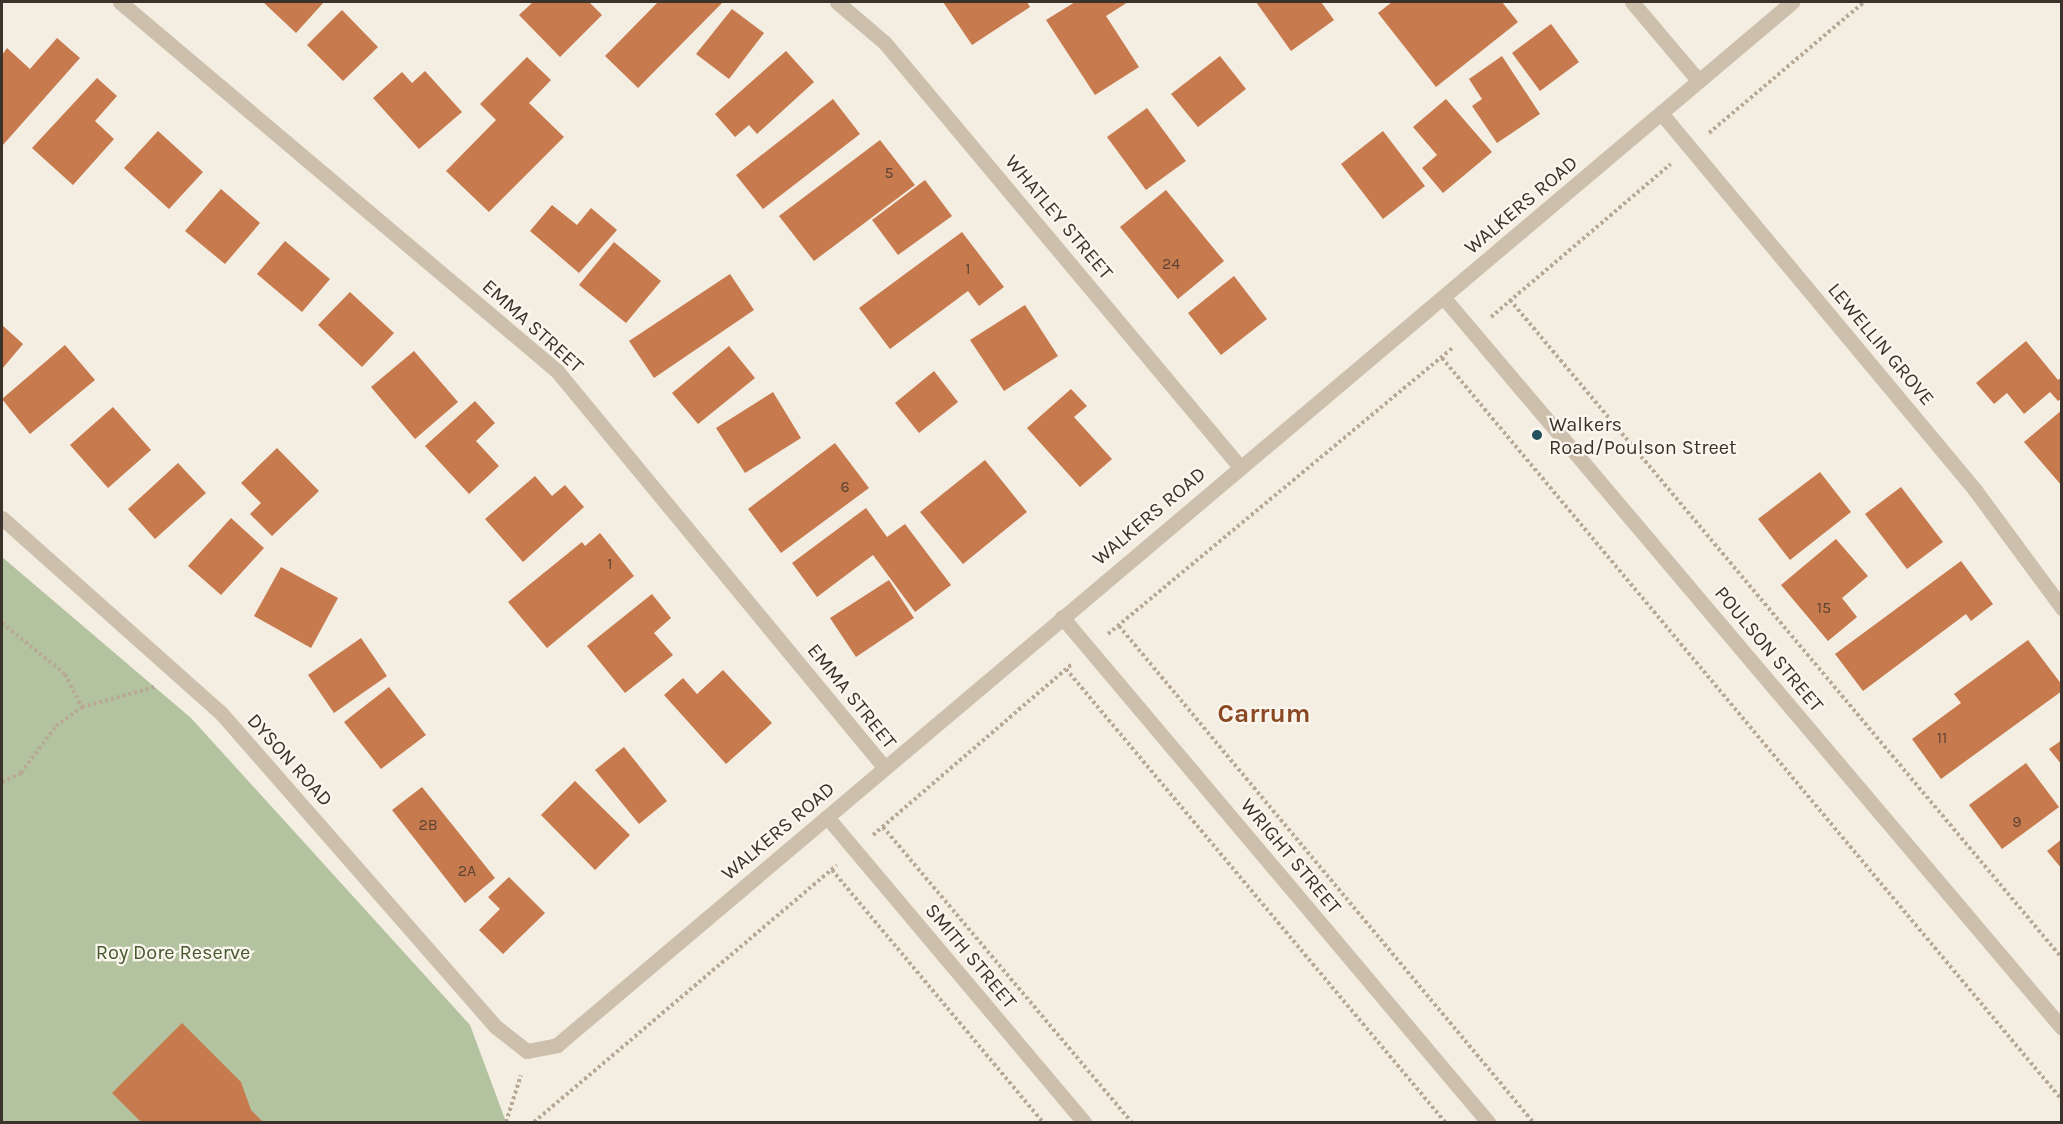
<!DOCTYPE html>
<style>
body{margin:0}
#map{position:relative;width:2063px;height:1124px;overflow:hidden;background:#f4ede1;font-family:Karla,sans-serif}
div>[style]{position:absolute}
.green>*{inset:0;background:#b3c3a0}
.building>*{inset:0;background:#c67a4d}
.path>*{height:4px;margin-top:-2px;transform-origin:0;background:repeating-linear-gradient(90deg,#b8a996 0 3px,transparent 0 6px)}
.minor>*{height:15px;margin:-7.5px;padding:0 7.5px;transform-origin:7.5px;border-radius:7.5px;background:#ccbfac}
.dots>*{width:16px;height:16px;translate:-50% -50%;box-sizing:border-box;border:3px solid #fbf6ee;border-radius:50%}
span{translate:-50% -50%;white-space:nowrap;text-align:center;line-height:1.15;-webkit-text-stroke:4.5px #fbf6ee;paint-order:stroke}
.number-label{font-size:16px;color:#5d4434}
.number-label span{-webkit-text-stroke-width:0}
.street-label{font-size:20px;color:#3a322b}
.poi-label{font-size:20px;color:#3a322b}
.left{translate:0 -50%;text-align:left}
.park-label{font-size:20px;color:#44592f}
.district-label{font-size:26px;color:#8a4924;font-weight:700}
.frame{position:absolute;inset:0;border:3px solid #3a322b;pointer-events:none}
</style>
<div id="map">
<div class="green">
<div style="clip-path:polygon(2px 557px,191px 718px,470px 1025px,506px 1122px,2px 1122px)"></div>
</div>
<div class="building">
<div style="clip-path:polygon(263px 2px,324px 2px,296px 33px)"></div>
<div style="clip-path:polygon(533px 2px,589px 2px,602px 15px,560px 57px,519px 15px)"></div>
<div style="clip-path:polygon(658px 2px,723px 2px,638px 88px,605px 56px)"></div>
<div style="clip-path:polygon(943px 2px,1027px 2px,1030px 7px,972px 45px)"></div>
<div style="clip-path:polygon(1075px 2px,1128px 2px,1106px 16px,1139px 67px,1095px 95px,1046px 20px)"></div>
<div style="clip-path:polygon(1256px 2px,1321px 2px,1334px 20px,1291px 51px)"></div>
<div style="clip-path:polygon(1392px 2px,1502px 2px,1518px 22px,1436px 87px,1378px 13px)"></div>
<div style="clip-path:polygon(732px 9px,764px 33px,729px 79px,696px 54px)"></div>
<div style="clip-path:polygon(342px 10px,378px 47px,343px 81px,307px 45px)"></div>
<div style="clip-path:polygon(1551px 24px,1579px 62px,1540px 91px,1512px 53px)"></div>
<div style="clip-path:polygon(57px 38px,80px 58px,2px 146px,2px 55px,7px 48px,30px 69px)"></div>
<div style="clip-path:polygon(786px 51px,814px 82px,757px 134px,749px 125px,735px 137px,715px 114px)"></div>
<div style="clip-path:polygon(1220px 56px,1246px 89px,1198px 127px,1171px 94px)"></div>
<div style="clip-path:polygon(1502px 56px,1540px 114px,1497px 143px,1472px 106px,1482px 99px,1469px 79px)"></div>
<div style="clip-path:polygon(527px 57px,551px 80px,529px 103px,564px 137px,489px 212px,446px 171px,496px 120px,480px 104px)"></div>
<div style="clip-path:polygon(425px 71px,462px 112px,419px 149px,373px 98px,402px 72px,412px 83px)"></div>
<div style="clip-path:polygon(97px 78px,117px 96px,95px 121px,114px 139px,73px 185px,32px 148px)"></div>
<div style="clip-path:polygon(833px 99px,860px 134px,763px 209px,736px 175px)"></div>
<div style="clip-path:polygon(1446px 99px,1492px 152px,1443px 193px,1422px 168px,1437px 155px,1413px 127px)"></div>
<div style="clip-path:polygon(1147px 108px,1186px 161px,1146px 190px,1107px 137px)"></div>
<div style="clip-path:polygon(158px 131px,203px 172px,169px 209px,124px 168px)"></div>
<div style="clip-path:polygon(1383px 131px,1425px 186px,1383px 219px,1341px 164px)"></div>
<div style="clip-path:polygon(880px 140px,915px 185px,814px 261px,779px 216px)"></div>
<div style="clip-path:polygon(925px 180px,952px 216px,898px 255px,872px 220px)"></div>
<div style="clip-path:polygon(221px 189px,260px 223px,225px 264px,185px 231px)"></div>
<div style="clip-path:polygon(1166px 190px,1224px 261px,1178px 299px,1120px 227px)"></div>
<div style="clip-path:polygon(552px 205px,577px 225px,591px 208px,617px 230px,579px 273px,530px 231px)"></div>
<div style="clip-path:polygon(962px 232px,1004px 287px,979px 306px,968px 291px,890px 349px,859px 308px)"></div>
<div style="clip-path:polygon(285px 241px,330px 279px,302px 312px,257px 274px)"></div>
<div style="clip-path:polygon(614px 242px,661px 281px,626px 323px,579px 285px)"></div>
<div style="clip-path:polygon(730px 274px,754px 310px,654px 378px,629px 341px)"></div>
<div style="clip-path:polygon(1234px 276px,1267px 319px,1221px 355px,1188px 313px)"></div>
<div style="clip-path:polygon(350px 292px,394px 333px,362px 367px,318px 325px)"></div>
<div style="clip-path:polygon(1025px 305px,1058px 356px,1004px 391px,970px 340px)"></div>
<div style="clip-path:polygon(2px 325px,23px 344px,2px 369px)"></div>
<div style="clip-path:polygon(2026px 341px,2058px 380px,2062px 377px,2062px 398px,2058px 401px,2050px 392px,2024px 414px,2007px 393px,1994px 404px,1976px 383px)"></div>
<div style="clip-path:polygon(65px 345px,95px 380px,30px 434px,2px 399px)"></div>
<div style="clip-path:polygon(729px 346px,755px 378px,698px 424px,672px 393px)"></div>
<div style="clip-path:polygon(414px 351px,458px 402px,415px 439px,371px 387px)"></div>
<div style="clip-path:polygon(934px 371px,958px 402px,919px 433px,895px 403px)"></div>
<div style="clip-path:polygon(1071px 389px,1087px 406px,1074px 417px,1112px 459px,1080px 487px,1027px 428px)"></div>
<div style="clip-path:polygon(773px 392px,801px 438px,745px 473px,716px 428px)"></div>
<div style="clip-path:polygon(475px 401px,495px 423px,476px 441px,499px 466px,469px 494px,425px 446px)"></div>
<div style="clip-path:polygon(113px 407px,151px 450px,108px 488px,70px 445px)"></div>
<div style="clip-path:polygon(2062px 410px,2062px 486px,2024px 442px)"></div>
<div style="clip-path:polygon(835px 443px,869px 488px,781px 553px,748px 509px)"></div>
<div style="clip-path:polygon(277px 448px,319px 491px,272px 536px,250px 514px,261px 503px,241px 483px)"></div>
<div style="clip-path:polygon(985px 460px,1027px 512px,963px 564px,920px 512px)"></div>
<div style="clip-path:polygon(178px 463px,206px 493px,155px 539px,128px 509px)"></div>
<div style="clip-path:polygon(1820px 472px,1851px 512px,1790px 560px,1758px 519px)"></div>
<div style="clip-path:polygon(535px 476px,552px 496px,565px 485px,584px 507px,523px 562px,485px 519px)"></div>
<div style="clip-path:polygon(1901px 487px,1943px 542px,1907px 569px,1865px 514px)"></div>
<div style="clip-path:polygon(866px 508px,887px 537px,905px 524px,951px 585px,915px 612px,873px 555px,817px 597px,792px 563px)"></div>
<div style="clip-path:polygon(231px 518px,264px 548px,221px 595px,188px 566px)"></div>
<div style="clip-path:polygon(600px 533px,634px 576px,547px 648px,508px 602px,582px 542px,585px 546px)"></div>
<div style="clip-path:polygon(1836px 539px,1868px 576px,1842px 598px,1857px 617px,1828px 641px,1781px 585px)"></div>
<div style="clip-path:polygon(1961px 561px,1993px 604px,1971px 621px,1966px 614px,1863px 691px,1835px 654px)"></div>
<div style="clip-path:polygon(281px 567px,338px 598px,311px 648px,254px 616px)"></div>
<div style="clip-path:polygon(889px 580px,914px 618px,856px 657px,830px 618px)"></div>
<div style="clip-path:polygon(652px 594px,671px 618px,654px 633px,673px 655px,625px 693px,587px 646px)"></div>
<div style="clip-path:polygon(361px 638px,387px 676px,334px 713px,308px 675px)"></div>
<div style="clip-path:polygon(2028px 640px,2062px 685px,2062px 691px,1941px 779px,1912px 739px,1961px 703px,1954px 694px)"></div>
<div style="clip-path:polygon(723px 670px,772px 723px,726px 764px,664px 695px,683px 678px,697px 694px)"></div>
<div style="clip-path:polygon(389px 687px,426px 735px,381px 769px,344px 722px)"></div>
<div style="clip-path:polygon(2062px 740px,2062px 765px,2049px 749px)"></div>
<div style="clip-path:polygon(624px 747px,667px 801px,639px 824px,595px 770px)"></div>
<div style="clip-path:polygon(2026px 763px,2059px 807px,2002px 849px,1969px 805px)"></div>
<div style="clip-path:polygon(575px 781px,630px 835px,595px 870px,541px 815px)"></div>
<div style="clip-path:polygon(422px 787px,495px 878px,465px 903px,392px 810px)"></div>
<div style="clip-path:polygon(2062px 839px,2062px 869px,2047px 851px)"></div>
<div style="clip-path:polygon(509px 877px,545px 913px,503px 954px,479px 930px,500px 909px,488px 897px)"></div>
<div style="clip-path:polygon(182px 1023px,241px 1082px,251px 1110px,263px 1122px,141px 1122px,112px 1093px)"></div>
</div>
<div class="path">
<div style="left:1709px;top:133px;width:203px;rotate:-40.2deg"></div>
<div style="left:1510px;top:300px;width:859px;rotate:50.01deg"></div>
<div style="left:1491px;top:317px;width:236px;rotate:-40.4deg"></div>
<div style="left:1442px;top:358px;width:967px;rotate:50.12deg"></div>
<div style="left:2px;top:623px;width:81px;rotate:39deg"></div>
<div style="left:65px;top:674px;width:37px;rotate:63deg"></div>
<div style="left:1119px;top:626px;width:646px;rotate:50.15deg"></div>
<div style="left:1108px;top:634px;width:448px;rotate:-39.7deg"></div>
<div style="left:1066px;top:669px;width:591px;rotate:50.08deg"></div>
<div style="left:2px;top:782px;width:21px;rotate:-25deg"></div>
<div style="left:21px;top:773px;width:59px;rotate:-53.3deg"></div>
<div style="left:56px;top:726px;width:32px;rotate:-36deg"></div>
<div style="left:82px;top:707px;width:76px;rotate:-15.3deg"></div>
<div style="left:883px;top:827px;width:385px;rotate:49.9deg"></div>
<div style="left:873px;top:835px;width:262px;rotate:-40.7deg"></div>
<div style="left:832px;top:870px;width:329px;rotate:50.1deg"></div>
<div style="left:506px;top:1122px;width:49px;rotate:-72.3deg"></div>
<div style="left:534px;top:1122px;width:397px;rotate:-40.3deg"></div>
</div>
<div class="minor">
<div style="left:120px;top:2px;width:572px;rotate:40.18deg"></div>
<div style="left:557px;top:371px;width:514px;rotate:50.45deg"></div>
<div style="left:837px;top:2px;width:63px;rotate:40.5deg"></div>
<div style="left:885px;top:43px;width:553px;rotate:50.06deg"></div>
<div style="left:1632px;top:2px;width:102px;rotate:49.8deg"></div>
<div style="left:1661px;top:113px;width:491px;rotate:50.2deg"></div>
<div style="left:1975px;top:490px;width:147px;rotate:53.6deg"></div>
<div style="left:1444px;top:298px;width:956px;rotate:49.75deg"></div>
<div style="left:2px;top:518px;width:293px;rotate:41.7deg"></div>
<div style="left:221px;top:713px;width:417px;rotate:48.8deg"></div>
<div style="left:496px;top:1027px;width:39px;rotate:38deg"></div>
<div style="left:527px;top:1051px;width:31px;rotate:-11deg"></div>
<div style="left:557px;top:1045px;width:1617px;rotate:-40.18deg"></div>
<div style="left:1062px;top:617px;width:661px;rotate:49.85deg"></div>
<div style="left:827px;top:817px;width:399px;rotate:49.9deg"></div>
</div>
<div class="dots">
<div style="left:1537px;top:435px;background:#20515d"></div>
</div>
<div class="number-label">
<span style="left:889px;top:173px">5</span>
<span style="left:1171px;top:264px">24</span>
<span style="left:968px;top:269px">1</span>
<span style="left:845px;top:487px">6</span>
<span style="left:610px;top:564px">1</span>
<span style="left:1824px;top:608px">15</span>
<span style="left:1942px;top:738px">11</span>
<span style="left:2017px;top:822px">9</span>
<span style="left:428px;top:825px">2B</span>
<span style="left:467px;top:871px">2A</span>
</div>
<div class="street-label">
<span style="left:1521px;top:205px;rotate:-40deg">WALKERS ROAD</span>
<span style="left:1059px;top:217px;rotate:50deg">WHATLEY STREET</span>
<span style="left:533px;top:326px;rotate:42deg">EMMA STREET</span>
<span style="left:1881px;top:344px;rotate:50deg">LEWELLIN GROVE</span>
<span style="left:1149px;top:516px;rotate:-40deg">WALKERS ROAD</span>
<span style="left:1769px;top:649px;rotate:50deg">POULSON STREET</span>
<span style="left:852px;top:696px;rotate:51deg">EMMA STREET</span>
<span style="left:290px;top:760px;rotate:48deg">DYSON ROAD</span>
<span style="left:778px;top:831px;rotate:-40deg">WALKERS ROAD</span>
<span style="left:1291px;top:856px;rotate:50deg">WRIGHT STREET</span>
<span style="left:971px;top:956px;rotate:50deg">SMITH STREET</span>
</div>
<div class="poi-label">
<span class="left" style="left:1549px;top:436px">Walkers<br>Road/Poulson Street</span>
</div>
<div class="park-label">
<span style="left:173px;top:952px">Roy Dore Reserve</span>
</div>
<div class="district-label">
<span style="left:1264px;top:714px">Carrum</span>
</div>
<div class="frame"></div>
</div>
